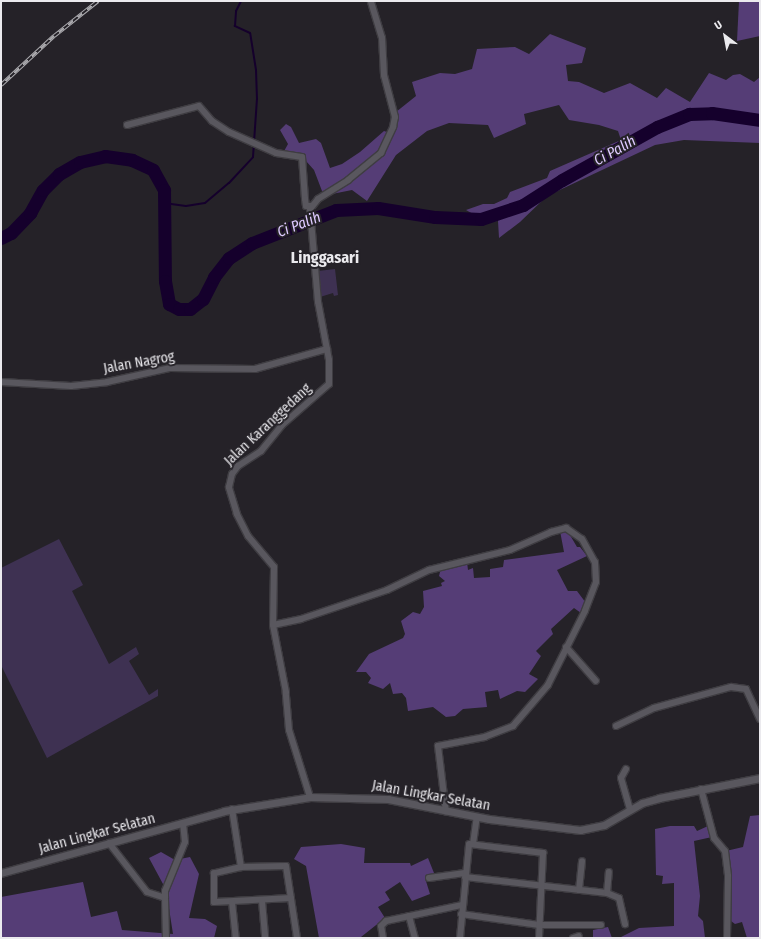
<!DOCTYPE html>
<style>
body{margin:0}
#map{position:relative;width:761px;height:939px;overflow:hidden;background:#252228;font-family:"Fira Sans Condensed",sans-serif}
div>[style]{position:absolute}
.green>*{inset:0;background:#3e3152}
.forest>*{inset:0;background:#553d76}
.stream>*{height:2px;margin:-1px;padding:0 1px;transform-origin:1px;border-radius:1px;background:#15002c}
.river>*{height:13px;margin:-6.5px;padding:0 6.5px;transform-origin:6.5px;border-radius:6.5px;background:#15002c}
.roads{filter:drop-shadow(1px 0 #3f3d42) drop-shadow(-1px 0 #3f3d42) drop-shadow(0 1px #3f3d42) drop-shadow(0 -1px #3f3d42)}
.minor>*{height:6px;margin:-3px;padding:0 3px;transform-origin:3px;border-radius:3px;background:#59575e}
.tertiary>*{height:7px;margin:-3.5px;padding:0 3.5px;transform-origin:3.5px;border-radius:3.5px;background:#59575e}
.rail>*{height:3.5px;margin-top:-1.75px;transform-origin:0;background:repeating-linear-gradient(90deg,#252228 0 6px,#acabaf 0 12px);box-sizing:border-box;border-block:1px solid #acabaf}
span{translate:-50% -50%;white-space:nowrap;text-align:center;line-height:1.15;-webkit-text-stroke:4px #252228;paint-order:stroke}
.street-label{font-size:14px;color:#ebeaee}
.water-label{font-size:15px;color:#decaff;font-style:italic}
.quarter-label{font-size:16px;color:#ebeaee;font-weight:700}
.frame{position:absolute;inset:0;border:2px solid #ebeaee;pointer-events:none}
.north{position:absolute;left:705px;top:16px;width:40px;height:40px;-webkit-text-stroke:3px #252228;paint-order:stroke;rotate:328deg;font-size:11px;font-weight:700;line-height:16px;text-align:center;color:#ebeaee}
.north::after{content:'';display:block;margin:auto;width:14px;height:18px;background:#ebeaee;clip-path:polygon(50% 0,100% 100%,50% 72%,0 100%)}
</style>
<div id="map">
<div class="green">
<div style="clip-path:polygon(335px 269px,338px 295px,334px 296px,333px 293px,320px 297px,318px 271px)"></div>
<div style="clip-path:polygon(59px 539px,83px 585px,72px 591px,109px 664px,136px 647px,139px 654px,129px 661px,149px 695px,158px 689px,158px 696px,47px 758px,1px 665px,1px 568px)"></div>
</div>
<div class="forest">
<div style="clip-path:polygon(739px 1px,760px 1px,760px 36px,737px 41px)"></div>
<div style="clip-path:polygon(550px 34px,586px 48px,582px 63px,566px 65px,568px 81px,579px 82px,604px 93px,630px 83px,657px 98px,666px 88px,690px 102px,709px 73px,726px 80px,733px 75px,740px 74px,754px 82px,760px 77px,760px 143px,684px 140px,655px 145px,547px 196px,520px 222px,499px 238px,498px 221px,487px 222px,466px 210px,483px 204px,494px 204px,507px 198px,510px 192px,547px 178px,550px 171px,621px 140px,618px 131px,599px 125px,569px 120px,559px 105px,524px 114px,526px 124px,494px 138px,488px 125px,449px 123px,427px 131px,396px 155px,367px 201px,352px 190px,332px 194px,322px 191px,314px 170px,306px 161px,283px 153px,288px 144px,280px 130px,286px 124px,291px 127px,299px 143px,316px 139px,321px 143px,330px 168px,342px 164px,360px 152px,384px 131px,393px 134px,396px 112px,416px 96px,412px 82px,440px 73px,455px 74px,472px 69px,477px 49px,515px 47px,529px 54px)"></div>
<div style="clip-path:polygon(567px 530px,577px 547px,580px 547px,587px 556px,557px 570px,568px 591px,577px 591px,586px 603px,581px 613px,574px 608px,551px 629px,553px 634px,536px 651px,541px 656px,529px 674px,538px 679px,525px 692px,517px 691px,500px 699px,498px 690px,485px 692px,487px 707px,463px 709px,455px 716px,446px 717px,433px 707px,408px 711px,406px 698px,402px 693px,393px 694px,390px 683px,383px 689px,368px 683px,371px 678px,366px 672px,356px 672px,369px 654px,403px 638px,405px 634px,401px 621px,413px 612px,420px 614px,424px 607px,423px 591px,442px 586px,441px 583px,445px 581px,439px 576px,441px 568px,467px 562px,468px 570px,473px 568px,474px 578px,490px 577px,490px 569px,503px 567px,504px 560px,564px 552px,560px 531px)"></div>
<div style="clip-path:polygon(760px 815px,760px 938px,747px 938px,742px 922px,735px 924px,731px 921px,726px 851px,743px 847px,750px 816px)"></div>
<div style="clip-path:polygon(670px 826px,694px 826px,697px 831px,708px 826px,712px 837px,694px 841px,700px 896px,698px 916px,703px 921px,705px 938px,619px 938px,639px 928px,674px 926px,674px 883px,662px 884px,663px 876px,656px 875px,655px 829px)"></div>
<div style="clip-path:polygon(341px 844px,365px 848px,364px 863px,410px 863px,411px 866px,428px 858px,434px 873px,425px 878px,430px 894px,412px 901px,400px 882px,385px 892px,390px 900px,378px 907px,385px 918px,361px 937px,319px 938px,306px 866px,294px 859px,301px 847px)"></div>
<div style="clip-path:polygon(161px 852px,175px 860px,190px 857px,199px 874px,189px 918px,205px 919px,217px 926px,214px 938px,1px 938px,1px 897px,83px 882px,91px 917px,117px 911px,122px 930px,173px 934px,168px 902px,163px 884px,149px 858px)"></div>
<div style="clip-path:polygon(608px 927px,612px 938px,593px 938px,593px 930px)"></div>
</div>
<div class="stream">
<div style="left:164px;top:203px;width:22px;rotate:8deg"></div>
<div style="left:186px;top:206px;width:19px;rotate:-9deg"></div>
<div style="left:205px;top:203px;width:31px;rotate:-40deg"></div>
<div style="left:229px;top:183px;width:35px;rotate:-47deg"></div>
<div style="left:253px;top:157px;width:58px;rotate:-86.1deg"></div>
<div style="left:257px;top:99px;width:29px;rotate:-92deg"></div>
<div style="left:256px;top:70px;width:37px;rotate:-99deg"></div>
<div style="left:250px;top:33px;width:17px;rotate:-155deg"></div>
<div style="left:235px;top:26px;width:15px;rotate:-86deg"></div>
<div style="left:236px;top:11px;width:11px;rotate:-63deg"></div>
</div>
<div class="river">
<div style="left:1px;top:238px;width:11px;rotate:-27deg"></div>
<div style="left:11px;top:233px;width:28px;rotate:-46deg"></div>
<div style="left:30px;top:213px;width:26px;rotate:-61deg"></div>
<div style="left:43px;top:190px;width:23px;rotate:-45deg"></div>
<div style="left:59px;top:174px;width:24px;rotate:-30deg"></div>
<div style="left:80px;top:162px;width:26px;rotate:-13deg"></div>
<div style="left:105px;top:156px;width:27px;rotate:8deg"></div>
<div style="left:132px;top:160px;width:23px;rotate:25deg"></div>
<div style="left:153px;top:170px;width:23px;rotate:61deg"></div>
<div style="left:164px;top:190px;width:91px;rotate:89.4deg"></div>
<div style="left:165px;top:281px;width:23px;rotate:80deg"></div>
<div style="left:169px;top:304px;width:11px;rotate:27deg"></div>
<div style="left:179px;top:309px;width:11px"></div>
<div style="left:190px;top:309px;width:16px;rotate:-38deg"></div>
<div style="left:203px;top:299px;width:25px;rotate:-63deg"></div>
<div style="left:214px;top:277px;width:24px;rotate:-52deg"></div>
<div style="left:229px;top:258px;width:27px;rotate:-33deg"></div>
<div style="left:252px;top:243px;width:90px;rotate:-21.4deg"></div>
<div style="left:336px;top:210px;width:42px;rotate:-2.7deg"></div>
<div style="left:378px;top:208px;width:58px;rotate:9deg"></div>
<div style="left:435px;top:217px;width:46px;rotate:2.5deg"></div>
<div style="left:481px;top:219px;width:44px;rotate:-18.4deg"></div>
<div style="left:523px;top:205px;width:46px;rotate:-32.7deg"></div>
<div style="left:562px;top:180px;width:109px;rotate:-29.2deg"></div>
<div style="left:657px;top:127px;width:35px;rotate:-22deg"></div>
<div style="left:689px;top:114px;width:23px;rotate:-2deg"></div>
<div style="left:712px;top:113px;width:49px;rotate:8.3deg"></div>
</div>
<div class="roads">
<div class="minor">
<div style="left:127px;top:125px;width:74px;rotate:-14.8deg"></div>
<div style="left:199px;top:106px;width:20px;rotate:49deg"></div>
<div style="left:212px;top:121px;width:20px;rotate:33deg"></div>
<div style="left:229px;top:132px;width:51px;rotate:24.1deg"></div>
<div style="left:276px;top:153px;width:26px;rotate:9deg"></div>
<div style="left:302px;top:157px;width:42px;rotate:85.9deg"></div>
<div style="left:305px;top:199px;width:7px;rotate:82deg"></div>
<div style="left:306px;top:206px;width:5px"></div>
<div style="left:1px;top:382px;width:70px;rotate:3.3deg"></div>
<div style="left:71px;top:386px;width:36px;rotate:-6deg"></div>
<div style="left:107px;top:382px;width:65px;rotate:-12.5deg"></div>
<div style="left:170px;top:368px;width:85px;rotate:0.7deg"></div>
<div style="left:255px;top:369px;width:75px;rotate:-15.5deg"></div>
<div style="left:273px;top:625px;width:29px;rotate:-12deg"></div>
<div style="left:301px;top:619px;width:91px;rotate:-18.6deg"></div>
<div style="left:387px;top:590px;width:47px;rotate:-25.5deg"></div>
<div style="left:429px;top:570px;width:83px;rotate:-13.9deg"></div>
<div style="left:510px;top:550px;width:45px;rotate:-23.7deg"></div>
<div style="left:551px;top:532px;width:16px;rotate:-15deg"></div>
<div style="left:566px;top:528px;width:19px;rotate:35deg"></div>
<div style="left:582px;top:539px;width:26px;rotate:61deg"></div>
<div style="left:595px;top:562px;width:20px;rotate:87deg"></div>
<div style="left:596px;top:582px;width:31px;rotate:111deg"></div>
<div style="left:585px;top:611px;width:83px;rotate:116.6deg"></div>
<div style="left:548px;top:685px;width:54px;rotate:130.5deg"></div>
<div style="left:513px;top:726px;width:30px;rotate:159deg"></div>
<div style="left:485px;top:737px;width:48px;rotate:169.2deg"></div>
<div style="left:438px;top:746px;width:66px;rotate:83.1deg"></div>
<div style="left:566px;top:647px;width:45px;rotate:48.6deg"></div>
<div style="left:616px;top:726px;width:42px;rotate:-25.3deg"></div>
<div style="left:654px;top:708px;width:80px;rotate:-15.3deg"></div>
<div style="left:731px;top:687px;width:15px;rotate:8deg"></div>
<div style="left:746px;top:689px;width:33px;rotate:65deg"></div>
<div style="left:626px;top:769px;width:10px;rotate:119deg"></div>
<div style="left:621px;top:778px;width:33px;rotate:74deg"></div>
<div style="left:701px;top:789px;width:51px;rotate:75.1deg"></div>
<div style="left:714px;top:838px;width:17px;rotate:50deg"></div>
<div style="left:725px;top:851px;width:25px;rotate:83deg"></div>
<div style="left:728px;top:876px;width:62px;rotate:90.9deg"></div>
<div style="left:310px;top:797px;width:70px;rotate:-107.4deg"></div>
<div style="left:289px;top:730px;width:38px;rotate:-95deg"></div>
<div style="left:286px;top:692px;width:68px;rotate:-101deg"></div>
<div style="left:273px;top:625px;width:58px;rotate:-89deg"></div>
<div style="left:274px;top:567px;width:40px;rotate:-130deg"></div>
<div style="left:248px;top:536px;width:25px;rotate:-117deg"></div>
<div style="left:237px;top:514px;width:28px;rotate:-107deg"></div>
<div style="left:229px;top:487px;width:13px;rotate:-77deg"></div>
<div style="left:232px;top:474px;width:10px;rotate:-53deg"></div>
<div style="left:238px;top:466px;width:27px;rotate:-33deg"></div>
<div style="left:261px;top:451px;width:33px;rotate:-51deg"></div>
<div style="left:282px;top:425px;width:62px;rotate:-41.1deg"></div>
<div style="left:329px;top:384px;width:24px;rotate:-90deg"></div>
<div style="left:329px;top:360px;width:59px;rotate:-100.7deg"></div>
<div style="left:318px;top:302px;width:93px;rotate:-94.9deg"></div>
<div style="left:310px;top:209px;width:13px;rotate:-51deg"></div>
<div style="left:318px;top:199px;width:36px;rotate:-32deg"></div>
<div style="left:348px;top:180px;width:43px;rotate:-39.3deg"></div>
<div style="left:381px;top:153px;width:29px;rotate:-65deg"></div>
<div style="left:393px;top:127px;width:10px;rotate:-79deg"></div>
<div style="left:395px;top:117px;width:43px;rotate:-104.7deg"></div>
<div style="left:384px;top:75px;width:37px;rotate:-93deg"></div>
<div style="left:382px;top:38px;width:39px;rotate:-107deg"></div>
<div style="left:232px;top:809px;width:59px;rotate:81.2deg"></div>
<div style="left:241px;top:867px;width:45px;rotate:-1.3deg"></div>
<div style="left:286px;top:866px;width:73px;rotate:81.3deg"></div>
<div style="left:109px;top:843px;width:62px;rotate:52.2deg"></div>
<div style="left:147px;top:892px;width:19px;rotate:18deg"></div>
<div style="left:165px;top:898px;width:40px;rotate:88.6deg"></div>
<div style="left:473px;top:844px;width:27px;rotate:-82deg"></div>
<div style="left:241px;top:867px;width:28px;rotate:167deg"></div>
<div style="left:214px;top:873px;width:29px;rotate:90deg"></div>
<div style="left:214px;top:902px;width:77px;rotate:-3deg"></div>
<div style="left:465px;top:877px;width:143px;rotate:6.4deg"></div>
<div style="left:607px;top:893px;width:13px;rotate:23deg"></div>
<div style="left:619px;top:898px;width:27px;rotate:77deg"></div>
<div style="left:429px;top:878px;width:36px;rotate:-8deg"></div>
<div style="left:579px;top:890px;width:29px;rotate:-84deg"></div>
<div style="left:607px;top:893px;width:21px;rotate:-85deg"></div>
<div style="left:165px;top:898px;width:7px;rotate:-90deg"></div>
<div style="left:165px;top:891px;width:53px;rotate:-67.8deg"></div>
<div style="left:185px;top:842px;width:19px;rotate:-96deg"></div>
<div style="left:262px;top:901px;width:37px;rotate:85deg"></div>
<div style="left:232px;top:902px;width:36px;rotate:84deg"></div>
<div style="left:461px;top:914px;width:79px;rotate:8deg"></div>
<div style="left:539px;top:925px;width:62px"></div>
<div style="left:409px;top:916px;width:23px;rotate:75deg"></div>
<div style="left:383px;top:938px;width:12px;rotate:-99deg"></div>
<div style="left:381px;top:926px;width:7px;rotate:-45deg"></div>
<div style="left:386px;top:921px;width:78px;rotate:-11.9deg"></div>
<div style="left:460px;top:938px;width:94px;rotate:-84.5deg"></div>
<div style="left:469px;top:844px;width:75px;rotate:6.9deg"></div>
<div style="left:543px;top:853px;width:85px;rotate:92.7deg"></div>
<div style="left:573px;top:938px;width:6px;rotate:-18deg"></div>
</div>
<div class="tertiary">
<div style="left:1px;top:873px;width:231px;rotate:-15.5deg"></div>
<div style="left:224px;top:811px;width:87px;rotate:-9.2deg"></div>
<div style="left:310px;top:797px;width:78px;rotate:1.5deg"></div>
<div style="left:388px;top:799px;width:103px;rotate:11.2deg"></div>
<div style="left:489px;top:819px;width:92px;rotate:6.9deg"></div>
<div style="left:580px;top:830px;width:25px;rotate:-12deg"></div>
<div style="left:604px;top:825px;width:44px;rotate:-30.1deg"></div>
<div style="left:642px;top:803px;width:18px;rotate:-16deg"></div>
<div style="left:659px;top:798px;width:103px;rotate:-11.2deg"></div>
</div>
</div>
<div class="rail">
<div style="left:1px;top:85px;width:72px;rotate:-42.8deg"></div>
<div style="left:54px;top:36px;width:56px;rotate:-38.5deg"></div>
</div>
<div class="street-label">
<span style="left:139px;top:363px;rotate:-10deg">Jalan Nagrog</span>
<span style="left:268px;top:425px;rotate:-43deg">Jalan Karanggedang</span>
<span style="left:431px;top:796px;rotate:10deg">Jalan Lingkar Selatan</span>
<span style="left:97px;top:834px;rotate:-15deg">Jalan Lingkar Selatan</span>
</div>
<div class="water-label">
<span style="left:615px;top:151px;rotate:-29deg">Ci Palih</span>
<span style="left:299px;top:225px;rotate:-21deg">Ci Palih</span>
</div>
<div class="quarter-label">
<span style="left:325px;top:258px">Linggasari</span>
</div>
<div class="frame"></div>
<div class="north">U</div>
</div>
